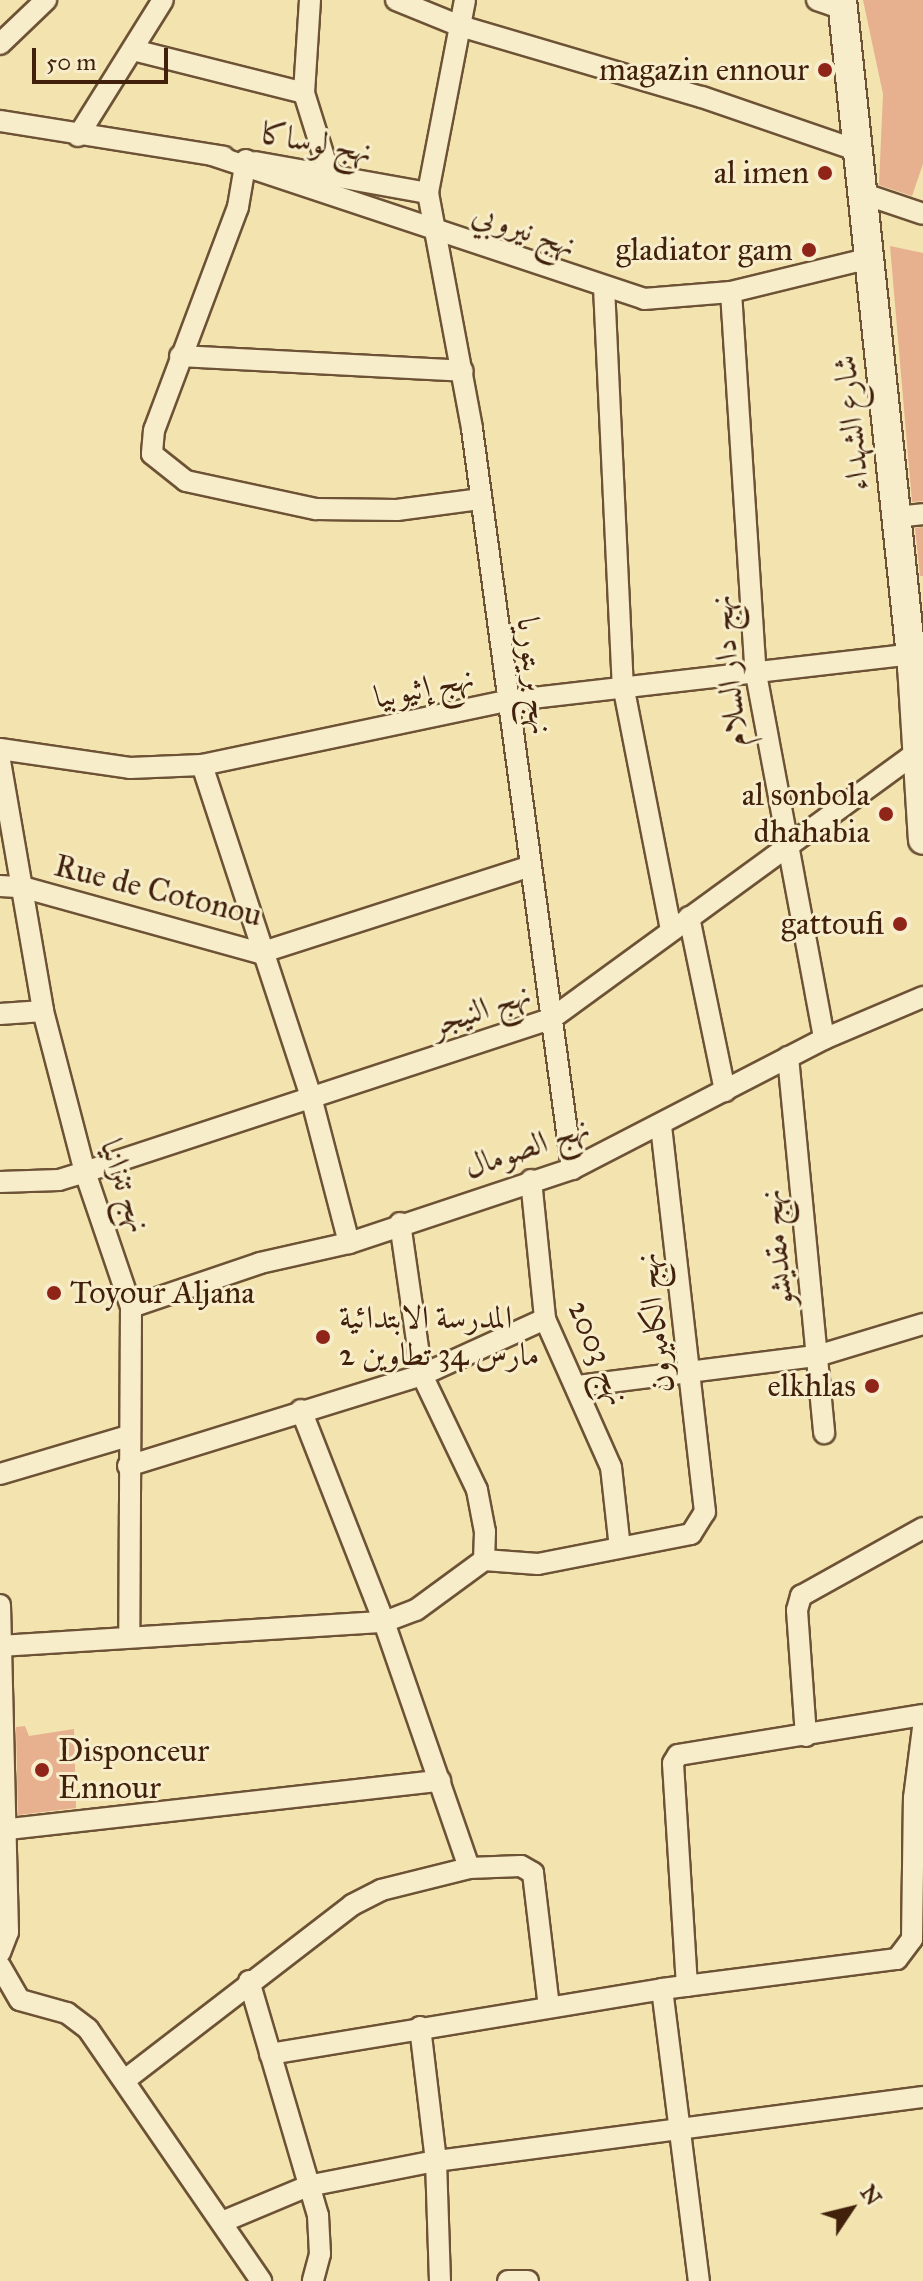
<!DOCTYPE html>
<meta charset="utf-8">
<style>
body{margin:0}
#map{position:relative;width:923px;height:2281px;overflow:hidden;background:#f2e3af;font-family:"IM FELL Great Primer",Amiri,serif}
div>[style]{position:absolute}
.building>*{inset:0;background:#e7b08f}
.roads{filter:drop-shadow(2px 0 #6d5235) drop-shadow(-2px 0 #6d5235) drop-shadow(0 2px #6d5235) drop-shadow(0 -2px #6d5235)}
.minor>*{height:20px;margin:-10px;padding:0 10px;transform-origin:10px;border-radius:10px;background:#f7edcb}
.secondary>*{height:28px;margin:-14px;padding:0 14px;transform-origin:14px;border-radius:14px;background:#f7edcb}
.dots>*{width:22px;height:22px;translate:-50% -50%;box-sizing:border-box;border:4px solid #f7edcb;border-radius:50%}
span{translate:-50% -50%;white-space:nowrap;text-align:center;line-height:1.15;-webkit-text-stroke:6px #f7edcb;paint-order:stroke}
.poi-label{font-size:32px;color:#41210c}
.right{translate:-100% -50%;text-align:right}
.left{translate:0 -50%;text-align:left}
.street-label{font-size:32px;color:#41210c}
.north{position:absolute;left:811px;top:2169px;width:80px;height:80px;-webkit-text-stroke:6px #f7edcb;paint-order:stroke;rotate:55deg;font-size:22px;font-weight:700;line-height:32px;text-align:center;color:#41210c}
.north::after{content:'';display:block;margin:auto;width:28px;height:36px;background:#41210c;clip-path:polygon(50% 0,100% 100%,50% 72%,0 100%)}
.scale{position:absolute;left:32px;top:48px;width:136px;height:36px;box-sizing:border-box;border:4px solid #41210c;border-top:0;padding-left:10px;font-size:24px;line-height:28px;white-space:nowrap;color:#41210c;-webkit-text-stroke:6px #f7edcb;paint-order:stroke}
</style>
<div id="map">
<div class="building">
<div style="clip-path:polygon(863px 0,923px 0,923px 164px,912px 196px,879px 185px,883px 94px)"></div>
<div style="clip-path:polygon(890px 246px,923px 253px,923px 501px,912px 502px)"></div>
<div style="clip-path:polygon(923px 527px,923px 576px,920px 576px,915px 528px)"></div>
<div style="clip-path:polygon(25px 1726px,29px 1736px,74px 1729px,76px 1808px,18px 1815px,16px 1727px)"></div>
</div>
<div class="roads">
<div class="minor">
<div style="left:310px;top:0;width:93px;rotate:93.7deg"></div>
<div style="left:304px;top:93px;width:84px;rotate:72.6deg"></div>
<div style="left:396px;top:0;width:69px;rotate:22.1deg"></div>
<div style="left:460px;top:26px;width:252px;rotate:16.4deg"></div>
<div style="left:702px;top:97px;width:166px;rotate:19deg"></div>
<div style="left:465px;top:0;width:197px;rotate:100.9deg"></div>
<div style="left:428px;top:193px;width:240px;rotate:79.4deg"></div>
<div style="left:472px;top:429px;width:747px;rotate:82.3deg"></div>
<div style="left:817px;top:0;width:28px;rotate:19deg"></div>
<div style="left:0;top:44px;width:64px;rotate:-43.7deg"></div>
<div style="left:133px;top:50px;width:176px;rotate:14.1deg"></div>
<div style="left:0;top:121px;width:227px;rotate:9.1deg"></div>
<div style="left:78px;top:136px;width:160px;rotate:-58deg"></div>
<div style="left:212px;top:155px;width:455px;rotate:18.4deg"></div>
<div style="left:644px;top:299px;width:87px;rotate:-4.6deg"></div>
<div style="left:731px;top:292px;width:143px;rotate:-13.7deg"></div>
<div style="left:246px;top:160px;width:48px;rotate:99.7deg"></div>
<div style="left:238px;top:207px;width:238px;rotate:110.6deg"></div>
<div style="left:154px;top:430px;width:24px;rotate:95deg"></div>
<div style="left:152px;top:454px;width:43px;rotate:38.5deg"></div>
<div style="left:186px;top:481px;width:133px;rotate:12.2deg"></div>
<div style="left:316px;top:509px;width:81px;rotate:0.7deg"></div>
<div style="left:397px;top:510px;width:85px;rotate:-7.5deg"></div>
<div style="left:255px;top:162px;width:176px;rotate:10.2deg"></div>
<div style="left:864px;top:194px;width:62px;rotate:18.7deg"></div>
<div style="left:604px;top:287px;width:398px;rotate:87.3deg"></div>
<div style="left:623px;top:685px;width:250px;rotate:78.9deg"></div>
<div style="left:731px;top:292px;width:383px;rotate:86.3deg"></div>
<div style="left:756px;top:674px;width:371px;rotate:79.4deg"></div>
<div style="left:180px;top:356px;width:283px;rotate:3deg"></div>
<div style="left:896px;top:517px;width:27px;rotate:-6deg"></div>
<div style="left:0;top:749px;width:131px;rotate:8.3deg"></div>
<div style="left:130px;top:768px;width:72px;rotate:-2.4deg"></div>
<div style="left:202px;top:765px;width:312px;rotate:-11.9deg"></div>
<div style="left:507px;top:701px;width:407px;rotate:-6.6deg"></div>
<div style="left:0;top:761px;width:254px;rotate:80.2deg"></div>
<div style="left:43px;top:1011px;width:166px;rotate:75.4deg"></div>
<div style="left:85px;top:1172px;width:143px;rotate:71.2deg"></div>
<div style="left:131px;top:1307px;width:330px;rotate:90.3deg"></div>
<div style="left:202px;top:765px;width:349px;rotate:71.8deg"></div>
<div style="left:311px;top:1097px;width:151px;rotate:75.4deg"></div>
<div style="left:0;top:886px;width:22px;rotate:3deg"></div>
<div style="left:22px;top:887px;width:247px;rotate:15.5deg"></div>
<div style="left:260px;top:953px;width:281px;rotate:-17.8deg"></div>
<div style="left:689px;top:917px;width:178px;rotate:78.3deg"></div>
<div style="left:0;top:1014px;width:43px;rotate:-4deg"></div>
<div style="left:788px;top:1057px;width:378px;rotate:84.5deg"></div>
<div style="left:531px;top:1180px;width:140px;rotate:84.2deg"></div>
<div style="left:545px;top:1319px;width:162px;rotate:66deg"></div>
<div style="left:611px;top:1467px;width:81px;rotate:83.7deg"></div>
<div style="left:0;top:1182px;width:59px;rotate:-1.9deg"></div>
<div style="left:59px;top:1180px;width:27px;rotate:-17deg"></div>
<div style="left:85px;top:1172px;width:490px;rotate:-18.2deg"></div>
<div style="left:551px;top:1019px;width:452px;rotate:-36.1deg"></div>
<div style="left:400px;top:1223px;width:154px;rotate:81.8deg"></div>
<div style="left:422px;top:1375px;width:127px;rotate:64.4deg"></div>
<div style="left:477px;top:1490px;width:43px;rotate:79.2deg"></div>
<div style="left:485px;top:1532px;width:28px;rotate:92deg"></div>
<div style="left:484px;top:1560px;width:54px;rotate:4.2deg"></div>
<div style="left:538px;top:1564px;width:156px;rotate:-11.1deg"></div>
<div style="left:691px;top:1534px;width:26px;rotate:-58deg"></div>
<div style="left:705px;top:1512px;width:388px;rotate:-96.5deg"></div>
<div style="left:131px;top:1307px;width:136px;rotate:-18.8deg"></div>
<div style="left:260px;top:1263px;width:91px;rotate:-12.7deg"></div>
<div style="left:349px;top:1243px;width:235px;rotate:-18.4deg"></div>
<div style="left:572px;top:1169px;width:284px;rotate:-27.3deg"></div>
<div style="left:824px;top:1039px;width:108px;rotate:-23deg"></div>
<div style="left:578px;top:1386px;width:241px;rotate:-7.2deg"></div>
<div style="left:817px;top:1356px;width:111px;rotate:-16.8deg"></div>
<div style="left:301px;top:1410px;width:228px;rotate:68.6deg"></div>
<div style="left:384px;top:1622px;width:260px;rotate:70.9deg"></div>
<div style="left:128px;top:1466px;width:308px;rotate:-17.2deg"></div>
<div style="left:422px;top:1375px;width:135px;rotate:-24.5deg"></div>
<div style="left:0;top:1474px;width:134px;rotate:-16.5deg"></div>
<div style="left:0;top:1605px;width:327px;rotate:88.6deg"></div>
<div style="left:8px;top:1932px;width:22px;rotate:111deg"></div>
<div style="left:0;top:1646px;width:385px;rotate:-3.6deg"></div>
<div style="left:384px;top:1622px;width:34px;rotate:-21deg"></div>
<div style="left:416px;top:1610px;width:84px;rotate:-36.3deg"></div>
<div style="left:806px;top:1736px;width:126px;rotate:-94.1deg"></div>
<div style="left:797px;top:1610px;width:15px;rotate:-74deg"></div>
<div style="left:801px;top:1596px;width:140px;rotate:-29.1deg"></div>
<div style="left:0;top:1830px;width:443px;rotate:-6.4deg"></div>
<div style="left:0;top:1966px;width:39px;rotate:60deg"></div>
<div style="left:20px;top:2000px;width:49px;rotate:15.5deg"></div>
<div style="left:67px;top:2013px;width:26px;rotate:37deg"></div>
<div style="left:88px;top:2029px;width:306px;rotate:55.5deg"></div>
<div style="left:249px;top:1981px;width:245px;rotate:73.6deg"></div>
<div style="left:318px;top:2216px;width:38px;rotate:87deg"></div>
<div style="left:320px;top:2254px;width:28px;rotate:105deg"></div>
<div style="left:687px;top:1986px;width:223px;rotate:-93.6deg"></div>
<div style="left:673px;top:1763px;width:9px;rotate:-58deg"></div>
<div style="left:678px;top:1755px;width:248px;rotate:-9.3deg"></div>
<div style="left:662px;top:1989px;width:294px;rotate:82.8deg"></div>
<div style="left:420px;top:2027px;width:135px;rotate:83.2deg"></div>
<div style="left:436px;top:2161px;width:120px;rotate:88.1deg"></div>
<div style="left:270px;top:2054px;width:397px;rotate:-9.4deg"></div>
<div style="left:662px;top:1989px;width:237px;rotate:-7.3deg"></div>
<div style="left:897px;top:1959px;width:25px;rotate:-53deg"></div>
<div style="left:912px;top:1939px;width:141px;rotate:-89.2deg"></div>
<div style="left:914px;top:1798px;width:71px;rotate:-82.7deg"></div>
<div style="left:125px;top:2080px;width:287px;rotate:-37.6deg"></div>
<div style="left:352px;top:1905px;width:33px;rotate:-27deg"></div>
<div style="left:381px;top:1890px;width:91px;rotate:-14deg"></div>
<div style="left:469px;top:1868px;width:52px;rotate:-2.2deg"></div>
<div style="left:521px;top:1866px;width:14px;rotate:30deg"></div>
<div style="left:533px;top:1873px;width:135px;rotate:83.2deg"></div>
<div style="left:222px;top:2222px;width:93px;rotate:-22.7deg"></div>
<div style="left:308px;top:2186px;width:130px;rotate:-11.1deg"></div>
<div style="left:436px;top:2161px;width:491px;rotate:-7.5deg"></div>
<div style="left:508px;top:2281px;width:20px"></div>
</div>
<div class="secondary">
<div style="left:842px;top:0;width:670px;rotate:84deg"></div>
<div style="left:912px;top:666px;width:174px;rotate:86.4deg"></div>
</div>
</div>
<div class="dots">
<div style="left:825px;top:70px;background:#8f2418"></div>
<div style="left:825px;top:173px;background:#8f2418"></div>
<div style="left:809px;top:250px;background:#8f2418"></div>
<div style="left:886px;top:814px;background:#8f2418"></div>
<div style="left:900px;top:924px;background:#8f2418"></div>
<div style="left:54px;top:1293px;background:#8f2418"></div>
<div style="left:323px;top:1337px;background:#8f2418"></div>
<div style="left:872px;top:1386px;background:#8f2418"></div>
<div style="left:42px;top:1770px;background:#8f2418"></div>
</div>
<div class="poi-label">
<span class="right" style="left:809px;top:70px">magazin ennour</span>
<span class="right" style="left:809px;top:173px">al imen</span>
<span class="right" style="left:793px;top:250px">gladiator gam</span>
<span class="right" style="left:870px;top:814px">al sonbola<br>dhahabia</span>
<span class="right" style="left:884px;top:924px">gattoufi</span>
<span class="left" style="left:70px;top:1293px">Toyour Aljana</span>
<span class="left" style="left:339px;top:1337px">المدرسة الابتدائية<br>2 مارس 34 تطاوين</span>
<span class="right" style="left:856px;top:1386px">elkhlas</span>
<span class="left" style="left:58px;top:1770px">Disponceur<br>Ennour</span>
</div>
<div class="street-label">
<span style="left:317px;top:143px;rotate:10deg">نهج لوساكا</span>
<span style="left:524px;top:230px;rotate:19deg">نهج نيروبي</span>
<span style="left:852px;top:423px;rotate:-96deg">شارع الشهداء</span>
<span style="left:729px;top:671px;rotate:-96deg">نهج دار السلام</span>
<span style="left:534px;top:676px;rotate:83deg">نهج بريتوريا</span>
<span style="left:424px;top:688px;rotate:-12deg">نهج إثيوبيا</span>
<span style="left:158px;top:891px;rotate:14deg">Rue de Cotonou</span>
<span style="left:481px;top:1010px;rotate:-19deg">نهج النيجر</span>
<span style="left:527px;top:1148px;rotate:-19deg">نهج الصومال</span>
<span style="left:125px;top:1186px;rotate:71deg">نهج تنزانيا</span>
<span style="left:777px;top:1248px;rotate:-96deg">نهج مقديشو</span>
<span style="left:655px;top:1323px;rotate:-97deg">نهج الكاميرون</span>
<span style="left:598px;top:1353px;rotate:67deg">نهج 2003</span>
</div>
<div class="north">N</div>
<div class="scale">50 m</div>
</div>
